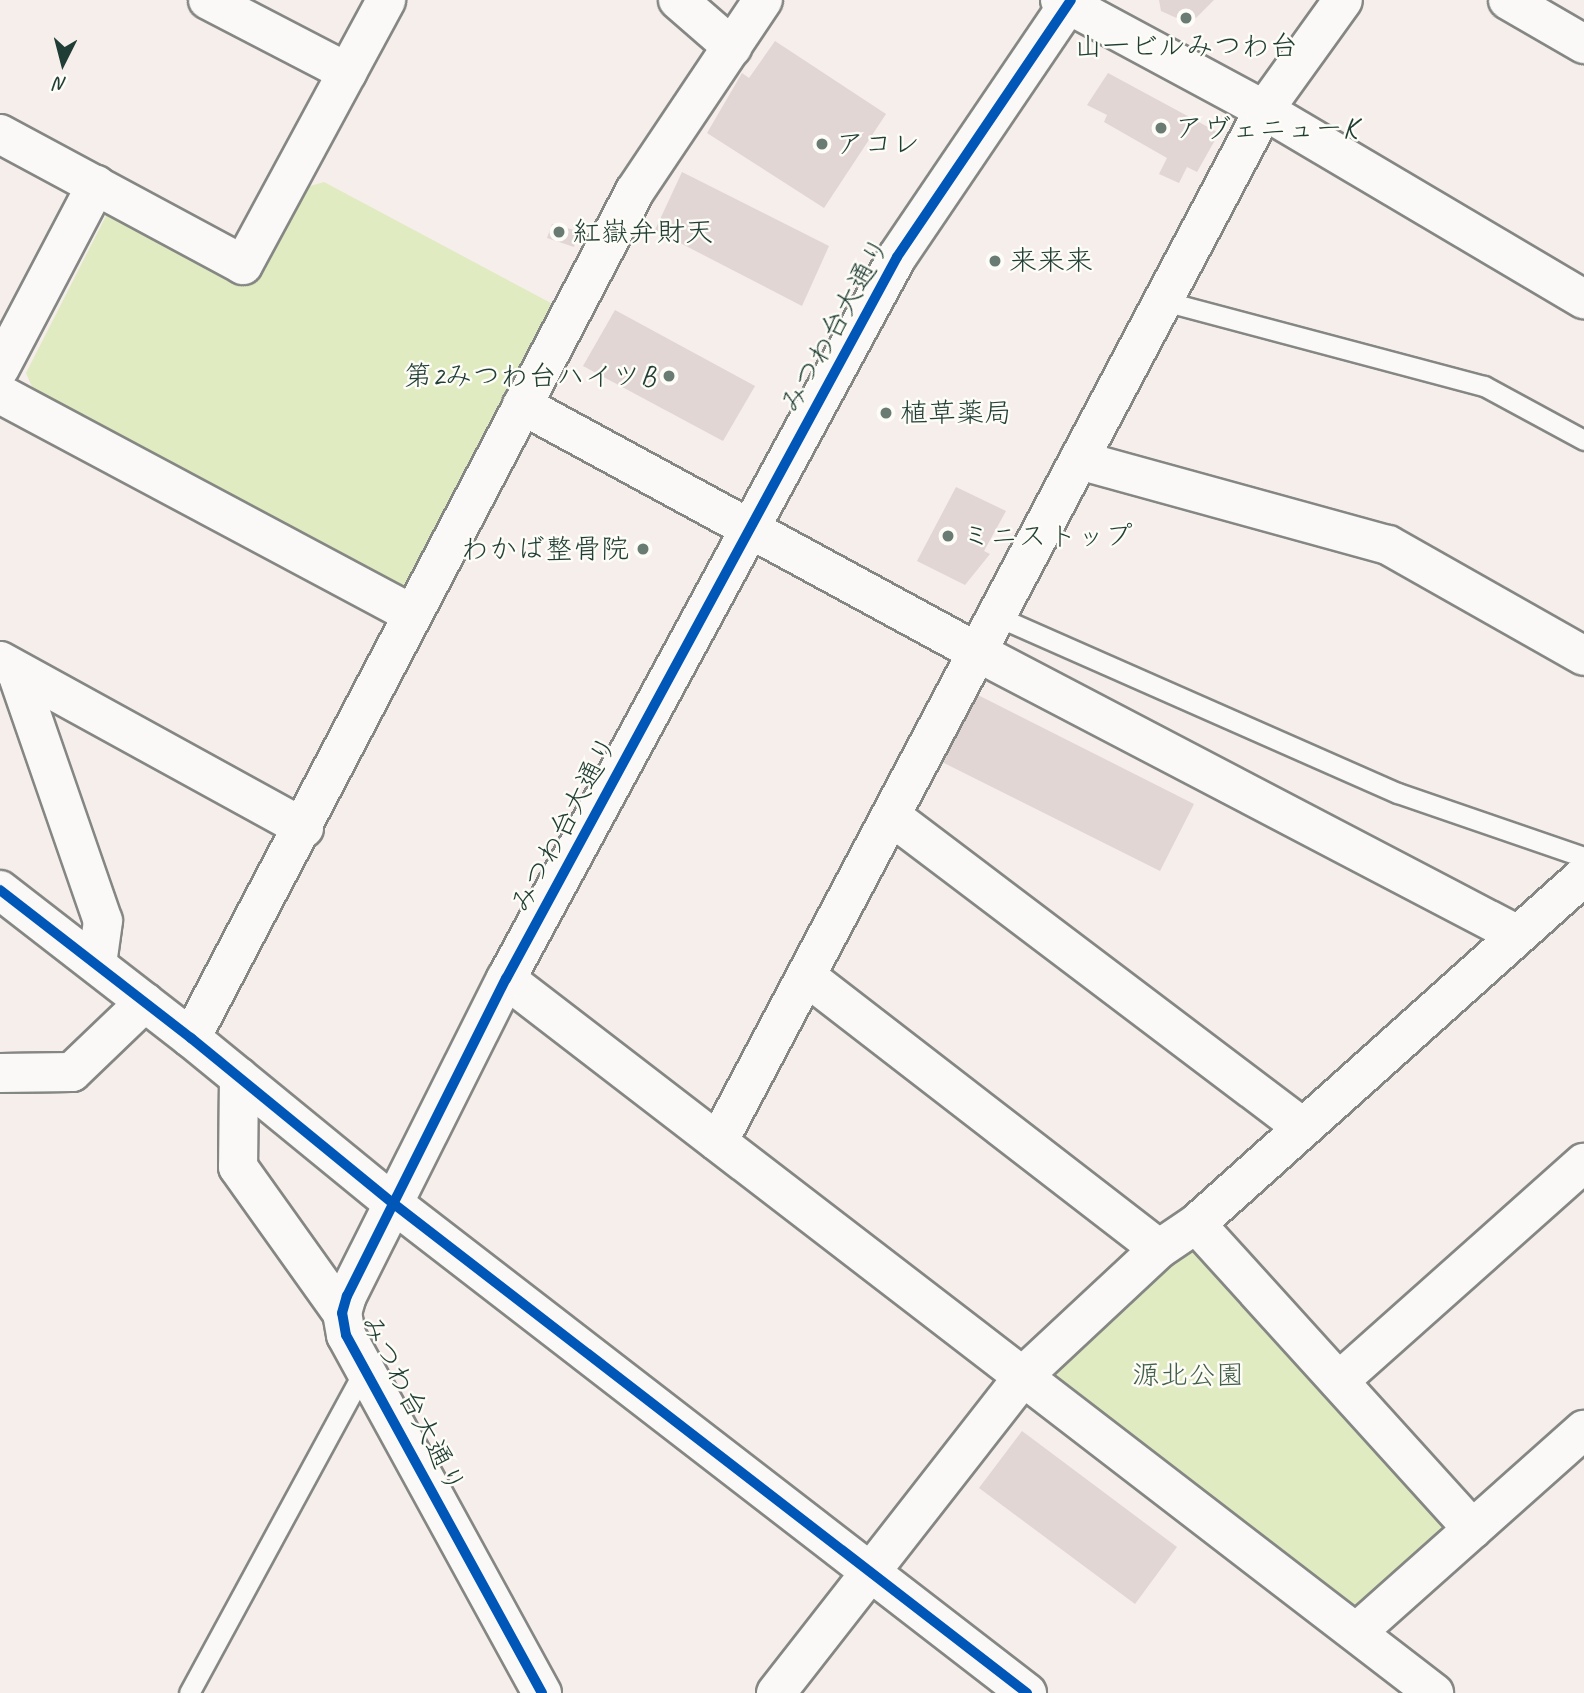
<!DOCTYPE html>
<meta charset="utf-8">
<style>
body{margin:0}
#map{position:relative;width:1584px;height:1693px;overflow:hidden;background:#f6eeeb;font-family:Caveat,"Klee One",sans-serif}
div>[style]{position:absolute}
.green>*{inset:0;background:#e0ebc1}
.building>*{inset:0;background:#e1d6d4}
.roads{filter:drop-shadow(2px 0 #858784) drop-shadow(-2px 0 #858784) drop-shadow(0 2px #858784) drop-shadow(0 -2px #858784)}
.service>*{height:19px;margin:-9.5px;padding:0 9.5px;transform-origin:9.5px;border-radius:9.5px;background:#faf9f7}
.minor>*{height:38px;margin:-19px;padding:0 19px;transform-origin:19px;border-radius:19px;background:#faf9f7}
.tertiary>*{height:38px;margin:-19px;padding:0 19px;transform-origin:19px;border-radius:19px;background:#faf9f7}
.cycleway>*{height:10px;margin:-5px;padding:0 5px;transform-origin:5px;border-radius:5px;background:#0057b8}
.dots>*{width:19px;height:19px;translate:-50% -50%;box-sizing:border-box;border:4px solid #fdfcf7;border-radius:50%}
span{translate:-50% -50%;white-space:nowrap;text-align:center;line-height:1.15;-webkit-text-stroke:5px #fdfcf7;paint-order:stroke}
.poi-label{font-size:28px;color:#1f3d34}
.left{translate:0 -50%;text-align:left}
.right{translate:-100% -50%;text-align:right}
.street-label{font-size:28px;color:#1f3d34}
.park-label{font-size:28px;color:#425f49}
.north{position:absolute;left:28px;top:28px;width:70px;height:70px;-webkit-text-stroke:5px #fdfcf7;paint-order:stroke;rotate:186deg;font-size:19px;font-weight:700;line-height:28px;text-align:center;color:#1f3d34}
.north::after{content:'';display:block;margin:auto;width:24px;height:32px;background:#1f3d34;clip-path:polygon(50% 0,100% 100%,50% 72%,0 100%)}
</style>
<div id="map">
<div class="green">
<div style="clip-path:polygon(324px 182px,564px 310px,420px 584px,402px 591px,32px 387px,26px 373px,108px 212px,259px 274px,307px 187px)"></div>
<div style="clip-path:polygon(1192px 1244px,1456px 1529px,1356px 1614px,1059px 1390px,1055px 1364px)"></div>
</div>
<div class="building">
<div style="clip-path:polygon(1159px 0,1214px 0,1190px 24px,1161px 11px)"></div>
<div style="clip-path:polygon(775px 41px,886px 114px,824px 208px,707px 133px,742px 73px,749px 78px)"></div>
<div style="clip-path:polygon(1108px 73px,1219px 133px,1197px 172px,1187px 167px,1179px 183px,1159px 174px,1167px 158px,1104px 122px,1107px 115px,1087px 105px)"></div>
<div style="clip-path:polygon(682px 172px,829px 246px,802px 306px,655px 230px)"></div>
<div style="clip-path:polygon(552px 224px,578px 231px,574px 247px,547px 238px)"></div>
<div style="clip-path:polygon(615px 310px,755px 386px,723px 441px,583px 366px)"></div>
<div style="clip-path:polygon(956px 487px,1006px 511px,984px 551px,990px 554px,965px 585px,917px 561px)"></div>
<div style="clip-path:polygon(964px 688px,1194px 804px,1160px 871px,930px 756px)"></div>
<div style="clip-path:polygon(1022px 1431px,1177px 1547px,1135px 1604px,979px 1488px)"></div>
</div>
<div class="roads">
<div class="service">
<div style="left:1164px;top:301px;width:331px;rotate:14.9deg"></div>
<div style="left:1484px;top:386px;width:114px;rotate:28.4deg"></div>
<div style="left:996px;top:616px;width:439px;rotate:23.8deg"></div>
<div style="left:1398px;top:793px;width:197px;rotate:19deg"></div>
<div style="left:189px;top:1693px;width:369px;rotate:-61.5deg"></div>
</div>
<div class="minor">
<div style="left:208px;top:0;width:157px;rotate:27.4deg"></div>
<div style="left:678px;top:0;width:72px;rotate:41deg"></div>
<div style="left:1508px;top:0;width:88px;rotate:30.1deg"></div>
<div style="left:0;top:134px;width:276px;rotate:28.3deg"></div>
<div style="left:243px;top:265px;width:301px;rotate:-61.6deg"></div>
<div style="left:0;top:368px;width:207px;rotate:-62.3deg"></div>
<div style="left:0;top:394px;width:467px;rotate:28.1deg"></div>
<div style="left:522px;top:405px;width:518px;rotate:28.5deg"></div>
<div style="left:977px;top:652px;width:608px;rotate:27.62deg"></div>
<div style="left:1079px;top:460px;width:320px;rotate:15.4deg"></div>
<div style="left:1388px;top:545px;width:225px;rotate:29.5deg"></div>
<div style="left:0;top:661px;width:347px;rotate:28.8deg"></div>
<div style="left:17px;top:673px;width:262px;rotate:70.9deg"></div>
<div style="left:103px;top:921px;width:43px;rotate:97.9deg"></div>
<div style="left:891px;top:816px;width:515px;rotate:37.11deg"></div>
<div style="left:806px;top:976px;width:446px;rotate:37.7deg"></div>
<div style="left:506px;top:979px;width:1171px;rotate:37.57deg"></div>
<div style="left:191px;top:1038px;width:956px;rotate:-62.34deg"></div>
<div style="left:635px;top:191px;width:230px;rotate:-56.2deg"></div>
<div style="left:0;top:1073px;width:72px;rotate:-0.8deg"></div>
<div style="left:72px;top:1072px;width:101px;rotate:-43.8deg"></div>
<div style="left:239px;top:1077px;width:90px;rotate:90.6deg"></div>
<div style="left:238px;top:1167px;width:179px;rotate:54.5deg"></div>
<div style="left:718px;top:1142px;width:1168px;rotate:-62.12deg"></div>
<div style="left:1264px;top:110px;width:135px;rotate:-54.3deg"></div>
<div style="left:1196px;top:1224px;width:412px;rotate:47.8deg"></div>
<div style="left:1339px;top:1381px;width:328px;rotate:-41.7deg"></div>
<div style="left:1357px;top:1632px;width:304px;rotate:-41.7deg"></div>
<div style="left:776px;top:1693px;width:405px;rotate:-52deg"></div>
<div style="left:1025px;top:1374px;width:183px;rotate:-43deg"></div>
<div style="left:1159px;top:1249px;width:45px;rotate:-34deg"></div>
<div style="left:1196px;top:1224px;width:521px;rotate:-41.89deg"></div>
</div>
<div class="tertiary">
<div style="left:1060px;top:0;width:232px;rotate:28.3deg"></div>
<div style="left:1264px;top:110px;width:372px;rotate:30.6deg"></div>
<div style="left:0;top:890px;width:242px;rotate:37.8deg"></div>
<div style="left:191px;top:1038px;width:262px;rotate:39.3deg"></div>
<div style="left:394px;top:1204px;width:800px;rotate:37.69deg"></div>
<div style="left:542px;top:1693px;width:408px;rotate:-118.7deg"></div>
<div style="left:346px;top:1335px;width:22px;rotate:-100deg"></div>
<div style="left:342px;top:1313px;width:18px;rotate:-74deg"></div>
<div style="left:347px;top:1296px;width:355px;rotate:-63.4deg"></div>
<div style="left:506px;top:979px;width:821px;rotate:-61.56deg"></div>
<div style="left:897px;top:257px;width:310px;rotate:-55.9deg"></div>
</div>
</div>
<div class="cycleway">
<div style="left:0;top:890px;width:242px;rotate:37.8deg"></div>
<div style="left:191px;top:1038px;width:262px;rotate:39.3deg"></div>
<div style="left:394px;top:1204px;width:800px;rotate:37.69deg"></div>
<div style="left:542px;top:1693px;width:408px;rotate:-118.7deg"></div>
<div style="left:346px;top:1335px;width:22px;rotate:-100deg"></div>
<div style="left:342px;top:1313px;width:18px;rotate:-74deg"></div>
<div style="left:347px;top:1296px;width:355px;rotate:-63.4deg"></div>
<div style="left:506px;top:979px;width:821px;rotate:-61.56deg"></div>
<div style="left:897px;top:257px;width:310px;rotate:-55.9deg"></div>
</div>
<div class="dots">
<div style="left:1186px;top:18px;background:#6a7b74"></div>
<div style="left:1161px;top:128px;background:#6a7b74"></div>
<div style="left:822px;top:144px;background:#6a7b74"></div>
<div style="left:559px;top:232px;background:#6a7b74"></div>
<div style="left:995px;top:261px;background:#6a7b74"></div>
<div style="left:669px;top:376px;background:#6a7b74"></div>
<div style="left:886px;top:413px;background:#6a7b74"></div>
<div style="left:948px;top:536px;background:#6a7b74"></div>
<div style="left:643px;top:549px;background:#6a7b74"></div>
</div>
<div class="poi-label">
<span style="left:1186px;top:46px">山一ビルみつわ台</span>
<span class="left" style="left:1175px;top:128px">アヴェニューK</span>
<span class="left" style="left:836px;top:144px">アコレ</span>
<span class="left" style="left:573px;top:232px">紅嶽弁財天</span>
<span class="left" style="left:1009px;top:261px">来来来</span>
<span class="right" style="left:655px;top:376px">第2みつわ台ハイツB</span>
<span class="left" style="left:900px;top:413px">植草薬局</span>
<span class="left" style="left:962px;top:536px">ミニストップ</span>
<span class="right" style="left:629px;top:549px">わかば整骨院</span>
</div>
<div class="street-label">
<span style="left:835px;top:325px;rotate:-61deg">みつわ台大通り</span>
<span style="left:564px;top:824px;rotate:-62deg">みつわ台大通り</span>
<span style="left:413px;top:1404px;rotate:63deg">みつわ台大通り</span>
</div>
<div class="park-label">
<span style="left:1188px;top:1375px">源北公園</span>
</div>
<div class="north">N</div>
</div>
